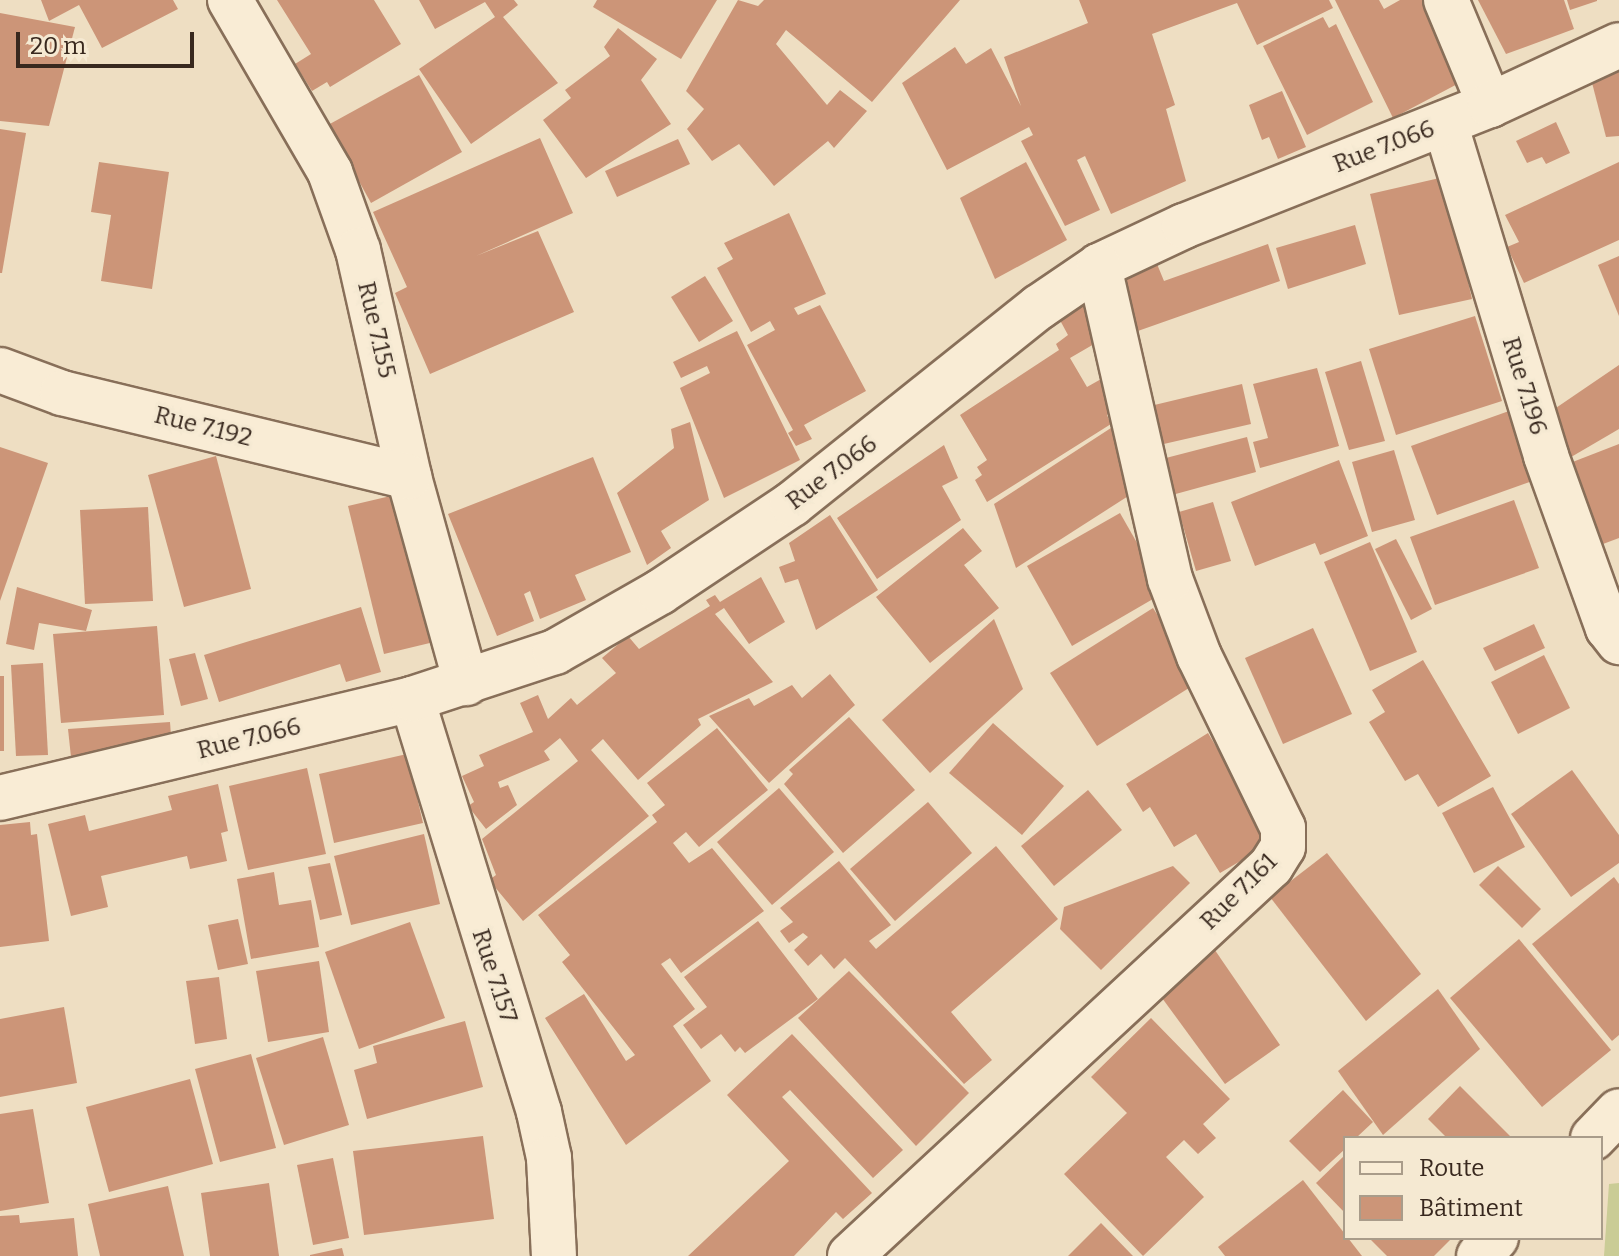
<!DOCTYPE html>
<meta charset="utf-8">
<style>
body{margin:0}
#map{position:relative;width:1619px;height:1256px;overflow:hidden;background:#eedec2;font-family:Bitter,serif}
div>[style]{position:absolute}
.green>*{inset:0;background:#cacc96}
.building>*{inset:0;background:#cc9578}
.roads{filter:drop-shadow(2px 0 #886f59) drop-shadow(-2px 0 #886f59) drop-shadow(0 2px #886f59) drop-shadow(0 -2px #886f59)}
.street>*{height:44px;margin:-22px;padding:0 22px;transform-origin:22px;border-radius:22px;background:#f9ecd5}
span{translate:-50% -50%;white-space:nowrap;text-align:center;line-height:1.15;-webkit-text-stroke:6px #f5e9d2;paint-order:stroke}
.street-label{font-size:24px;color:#38281e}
.legend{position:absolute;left:1343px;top:1136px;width:260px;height:104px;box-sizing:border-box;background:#f5e9d2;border:2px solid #a99c8a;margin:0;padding:10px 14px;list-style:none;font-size:24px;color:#38281e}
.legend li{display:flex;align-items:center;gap:16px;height:40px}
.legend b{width:40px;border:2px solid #a99c8a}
.scale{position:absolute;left:16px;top:32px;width:178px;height:36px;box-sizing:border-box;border:4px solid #38281e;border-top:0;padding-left:10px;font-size:24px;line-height:28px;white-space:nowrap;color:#38281e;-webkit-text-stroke:6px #f5e9d2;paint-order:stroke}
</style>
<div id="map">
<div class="green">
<div style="clip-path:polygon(1619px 1183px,1619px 1256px,1604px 1256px,1609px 1184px)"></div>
</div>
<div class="building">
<div style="clip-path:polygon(41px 0,173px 0,178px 9px,102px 48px,79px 5px,49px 21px)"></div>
<div style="clip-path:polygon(277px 0,374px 0,401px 44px,330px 87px,327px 82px,312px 91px,295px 64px,311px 54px)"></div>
<div style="clip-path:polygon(419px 0,514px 0,518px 5px,503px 17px,558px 83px,471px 144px,419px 69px,495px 17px,485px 2px,435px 29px)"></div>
<div style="clip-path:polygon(597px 0,717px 0,681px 59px,593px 7px)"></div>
<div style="clip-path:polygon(738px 0,758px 6px,764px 0,960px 0,872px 102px,786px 30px,776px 44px,827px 105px,840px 90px,867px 111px,834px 148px,828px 141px,774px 186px,739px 144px,712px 161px,687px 129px,704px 109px,686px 91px)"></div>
<div style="clip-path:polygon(1079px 0,1329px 0,1333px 8px,1257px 45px,1237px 3px,1152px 34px,1175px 105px,1166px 109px,1186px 181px,1111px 214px,1085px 156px,1077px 160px,1100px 210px,1065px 226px,1021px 141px,1033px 135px,1029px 127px,947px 170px,902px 83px,955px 47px,966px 64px,991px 48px,1021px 106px,1004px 57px,1088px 23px)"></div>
<div style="clip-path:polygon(1335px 0,1379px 0,1384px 9px,1400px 0,1424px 0,1465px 80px,1393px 118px)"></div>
<div style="clip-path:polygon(1478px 0,1564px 0,1574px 29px,1506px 54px)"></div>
<div style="clip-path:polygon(1567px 0,1597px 0,1597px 1px,1570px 10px)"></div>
<div style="clip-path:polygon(0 13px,75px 27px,49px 126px,0 121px)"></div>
<div style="clip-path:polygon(1323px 17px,1329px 28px,1336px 24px,1373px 102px,1307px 135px,1263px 46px)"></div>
<div style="clip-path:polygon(618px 28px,657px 59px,641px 80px,671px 124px,586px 178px,543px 120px,571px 98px,565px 90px,610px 56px,604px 47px)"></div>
<div style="clip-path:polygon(1619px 66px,1619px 136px,1606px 137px,1590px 75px)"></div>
<div style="clip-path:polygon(419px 75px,462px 152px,371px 203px,328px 125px)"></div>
<div style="clip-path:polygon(1282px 91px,1306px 147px,1278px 159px,1269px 137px,1262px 140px,1249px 105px)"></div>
<div style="clip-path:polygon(1556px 122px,1570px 153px,1546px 164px,1542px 157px,1527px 163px,1516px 141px)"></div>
<div style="clip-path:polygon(0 129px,26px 133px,2px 273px,0 273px)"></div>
<div style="clip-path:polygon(540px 138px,573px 213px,476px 256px,538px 231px,574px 312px,430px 374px,395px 293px,407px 287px,373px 212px)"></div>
<div style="clip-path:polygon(678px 139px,690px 164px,617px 197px,605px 171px)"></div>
<div style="clip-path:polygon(99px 162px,169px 172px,152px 289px,101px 281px,111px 215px,91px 212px)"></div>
<div style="clip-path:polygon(1026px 162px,1067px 240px,995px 279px,960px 198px)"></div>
<div style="clip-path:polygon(1619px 162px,1619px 240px,1524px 283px,1507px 247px,1519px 242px,1505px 215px)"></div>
<div style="clip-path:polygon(1444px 177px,1472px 299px,1399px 315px,1370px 194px)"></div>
<div style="clip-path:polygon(789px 213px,826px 294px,794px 308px,798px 315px,820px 305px,866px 391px,804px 425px,812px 439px,796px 446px,788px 433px,793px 430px,747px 345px,775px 330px,770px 321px,751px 332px,717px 268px,733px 259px,724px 243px)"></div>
<div style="clip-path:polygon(1355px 225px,1366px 264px,1288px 289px,1276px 248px)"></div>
<div style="clip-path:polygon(1268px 244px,1280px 281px,1135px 332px,1120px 277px,1157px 264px,1164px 281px)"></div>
<div style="clip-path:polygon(1619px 256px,1619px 316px,1598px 265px)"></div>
<div style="clip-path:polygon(705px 276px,733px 321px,699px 342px,671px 297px)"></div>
<div style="clip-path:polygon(1085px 295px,1101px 340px,1070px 358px,1087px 387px,1110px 374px,1118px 407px,1107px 415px,1111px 424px,987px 502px,975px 480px,982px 475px,977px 467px,987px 460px,960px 415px,1059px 350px,1056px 344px,1068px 335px,1055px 311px)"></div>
<div style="clip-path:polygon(1475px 316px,1502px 401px,1396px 435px,1369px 349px)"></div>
<div style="clip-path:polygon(737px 331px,800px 460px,724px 498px,680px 388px,710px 373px,707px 366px,681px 378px,673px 362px)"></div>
<div style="clip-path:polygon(1361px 361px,1385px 441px,1349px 450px,1325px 372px)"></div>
<div style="clip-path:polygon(1619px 365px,1619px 429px,1566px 460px,1547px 414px)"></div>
<div style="clip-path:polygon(1317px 368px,1339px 446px,1260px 468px,1253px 442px,1268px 438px,1253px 384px)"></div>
<div style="clip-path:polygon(1242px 384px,1251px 424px,1155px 446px,1146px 407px)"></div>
<div style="clip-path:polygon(1509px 411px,1535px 480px,1437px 515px,1411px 446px)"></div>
<div style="clip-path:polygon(690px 422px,709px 500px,661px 531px,671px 548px,647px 565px,617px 493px,674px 448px,671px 429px)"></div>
<div style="clip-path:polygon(1114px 426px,1133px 493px,1016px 568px,994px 504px)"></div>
<div style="clip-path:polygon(1247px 437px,1256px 472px,1172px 495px,1162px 459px)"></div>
<div style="clip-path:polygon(1619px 444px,1619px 538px,1603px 544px,1570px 463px)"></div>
<div style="clip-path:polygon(944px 445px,958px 478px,942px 486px,961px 520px,877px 579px,837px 518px)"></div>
<div style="clip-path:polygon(0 447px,48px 463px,0 601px)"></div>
<div style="clip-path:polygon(1394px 450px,1415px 520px,1372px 532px,1352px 462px)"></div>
<div style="clip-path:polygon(216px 456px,251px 589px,184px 607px,148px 475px)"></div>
<div style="clip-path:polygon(593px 457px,631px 552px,575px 575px,586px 600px,540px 619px,530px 591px,524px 594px,534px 621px,497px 636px,448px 514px)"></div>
<div style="clip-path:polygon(1339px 460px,1368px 536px,1320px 555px,1315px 543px,1255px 566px,1231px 502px)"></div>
<div style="clip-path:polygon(399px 494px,434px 642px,384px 654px,348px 506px)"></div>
<div style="clip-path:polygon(1514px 500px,1539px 568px,1435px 605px,1410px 537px)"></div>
<div style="clip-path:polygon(1213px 502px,1231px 561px,1196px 571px,1179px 512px)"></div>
<div style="clip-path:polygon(148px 507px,153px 601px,85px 604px,80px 510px)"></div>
<div style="clip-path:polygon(1120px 513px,1165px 592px,1072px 646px,1027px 566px)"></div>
<div style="clip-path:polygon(830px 515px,878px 590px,816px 630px,798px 579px,785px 583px,779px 567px,795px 561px,789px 543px)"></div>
<div style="clip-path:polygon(963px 528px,982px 551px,964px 565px,999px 608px,930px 663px,876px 597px)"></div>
<div style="clip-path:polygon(1396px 539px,1432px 609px,1411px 620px,1375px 549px)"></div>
<div style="clip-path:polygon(1370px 542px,1417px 652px,1370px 671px,1324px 562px)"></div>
<div style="clip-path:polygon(761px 577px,785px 622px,749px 644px,724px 608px,715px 614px,773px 682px,698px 719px,701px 725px,638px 780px,603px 739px,591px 750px,649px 816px,523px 921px,489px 880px,496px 875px,482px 839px,578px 761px,560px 738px,544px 751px,550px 760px,498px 782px,500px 788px,508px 785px,517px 805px,486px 829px,468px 806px,474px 802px,462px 776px,484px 766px,479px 755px,533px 732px,520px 703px,538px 695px,548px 719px,571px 698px,577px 705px,616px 673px,602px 658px,628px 636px,639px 649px,710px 606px,706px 600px,715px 595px,720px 602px)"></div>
<div style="clip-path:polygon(17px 587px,92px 610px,86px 631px,39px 623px,34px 650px,6px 644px)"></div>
<div style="clip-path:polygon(361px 607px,381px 672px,346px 682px,340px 664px,219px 702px,204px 655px)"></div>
<div style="clip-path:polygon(1153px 608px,1200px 681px,1097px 746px,1050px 673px)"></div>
<div style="clip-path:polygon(994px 619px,1023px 689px,930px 773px,882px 720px)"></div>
<div style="clip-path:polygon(1534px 624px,1545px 648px,1495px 671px,1483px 648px)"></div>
<div style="clip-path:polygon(157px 626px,164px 715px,61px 723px,53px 634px)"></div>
<div style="clip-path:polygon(1313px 628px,1352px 714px,1283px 744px,1245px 658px)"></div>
<div style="clip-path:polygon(195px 653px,208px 699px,181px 706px,169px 659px)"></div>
<div style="clip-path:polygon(1544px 655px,1570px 708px,1518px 734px,1491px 682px)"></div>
<div style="clip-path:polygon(1423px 660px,1491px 776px,1438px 807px,1418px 774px,1405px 781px,1369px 722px,1385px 712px,1372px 690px)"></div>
<div style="clip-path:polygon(43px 663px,48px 755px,16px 756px,11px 665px)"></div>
<div style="clip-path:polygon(830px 674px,855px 705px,769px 783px,709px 716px,749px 698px,754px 706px,792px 685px,802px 698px)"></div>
<div style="clip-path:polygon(0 676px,4px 676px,4px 751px,0 751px)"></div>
<div style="clip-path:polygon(849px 717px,915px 790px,843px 853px,784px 784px,793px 774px,789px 770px)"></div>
<div style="clip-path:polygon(170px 722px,172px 749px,71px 757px,68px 729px)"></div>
<div style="clip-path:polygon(993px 723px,1064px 786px,1022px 835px,949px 773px)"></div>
<div style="clip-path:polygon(717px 728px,768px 790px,699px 847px,686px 832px,673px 843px,689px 863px,712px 848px,764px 911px,681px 973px,670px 958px,661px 964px,695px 1009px,673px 1026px,711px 1081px,626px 1145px,545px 1018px,584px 994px,626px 1061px,635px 1055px,562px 962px,570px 955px,538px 915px,657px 822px,652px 815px,665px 805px,647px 783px)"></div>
<div style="clip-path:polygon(1208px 733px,1273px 842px,1220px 873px,1196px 834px,1174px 847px,1150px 807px,1143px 812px,1126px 784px)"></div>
<div style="clip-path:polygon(407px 754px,423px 823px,334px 843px,319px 774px)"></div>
<div style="clip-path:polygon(307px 768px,326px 854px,248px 870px,229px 786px)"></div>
<div style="clip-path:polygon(1572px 770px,1619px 835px,1619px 863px,1571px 897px,1511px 814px)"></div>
<div style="clip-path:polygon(218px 784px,228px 831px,221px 833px,227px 861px,190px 869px,187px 856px,101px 876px,108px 907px,71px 916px,48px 824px,85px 815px,89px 831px,172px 810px,168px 796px)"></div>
<div style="clip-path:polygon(1493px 787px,1525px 847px,1474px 873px,1442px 813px)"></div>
<div style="clip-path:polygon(779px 788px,834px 852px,772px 905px,717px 842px)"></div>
<div style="clip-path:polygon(1088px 790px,1122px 830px,1054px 886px,1021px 846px)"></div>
<div style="clip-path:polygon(928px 802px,972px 853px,895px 921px,850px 869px)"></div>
<div style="clip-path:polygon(30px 822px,31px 835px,37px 834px,49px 941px,0 947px,0 825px)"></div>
<div style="clip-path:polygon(424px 834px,440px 904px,351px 925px,334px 856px)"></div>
<div style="clip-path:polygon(996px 846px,1058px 919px,951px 1012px,992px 1060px,964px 1084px,845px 958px,834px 969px,821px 954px,808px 966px,794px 950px,808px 937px,803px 933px,789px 943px,780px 931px,793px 922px,780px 908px,839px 861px,891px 925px,869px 941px,876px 949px)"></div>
<div style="clip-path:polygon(1327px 853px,1421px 974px,1366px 1021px,1270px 897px)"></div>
<div style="clip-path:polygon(330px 863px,342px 915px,320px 920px,308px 867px)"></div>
<div style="clip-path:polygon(1173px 866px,1190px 883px,1101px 970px,1060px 929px,1064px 907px)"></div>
<div style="clip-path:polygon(1498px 866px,1541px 909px,1522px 928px,1479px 885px)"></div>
<div style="clip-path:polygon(274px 872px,279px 905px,311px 900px,319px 947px,251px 959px,237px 879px)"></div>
<div style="clip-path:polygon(1614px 877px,1619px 884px,1619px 1035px,1612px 1041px,1532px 944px)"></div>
<div style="clip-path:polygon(238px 919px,248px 964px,218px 970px,208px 925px)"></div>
<div style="clip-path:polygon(758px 921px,818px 999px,745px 1053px,740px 1047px,735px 1052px,721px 1034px,701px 1049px,683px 1025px,707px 1007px,684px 977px)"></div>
<div style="clip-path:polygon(410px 922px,445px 1018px,359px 1049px,325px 952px)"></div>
<div style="clip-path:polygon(1519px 939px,1611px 1050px,1542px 1107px,1450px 998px)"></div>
<div style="clip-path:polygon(1208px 940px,1280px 1045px,1225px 1084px,1154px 987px)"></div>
<div style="clip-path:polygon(319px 961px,329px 1032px,268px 1042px,256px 971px)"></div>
<div style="clip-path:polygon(849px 971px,969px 1093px,916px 1146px,798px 1018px)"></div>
<div style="clip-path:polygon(219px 977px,227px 1039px,195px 1044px,186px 981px)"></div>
<div style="clip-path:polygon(1438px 989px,1480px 1049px,1383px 1135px,1338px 1071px)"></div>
<div style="clip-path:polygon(64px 1007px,77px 1083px,0 1097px,0 1019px)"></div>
<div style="clip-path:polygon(1151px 1018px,1230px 1099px,1203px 1124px,1216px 1138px,1198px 1154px,1184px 1140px,1166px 1157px,1204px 1197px,1143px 1256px,1064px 1174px,1127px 1113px,1091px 1077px)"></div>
<div style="clip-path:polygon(465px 1021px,483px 1087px,367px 1119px,354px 1070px,377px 1063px,373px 1046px)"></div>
<div style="clip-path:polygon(792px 1034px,903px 1150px,873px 1178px,790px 1090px,782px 1097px,872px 1193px,843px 1219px,836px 1212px,794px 1256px,688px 1256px,789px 1161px,727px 1095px)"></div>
<div style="clip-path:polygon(323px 1037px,349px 1125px,284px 1145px,256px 1058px)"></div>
<div style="clip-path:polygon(251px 1054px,276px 1148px,220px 1162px,195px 1069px)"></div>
<div style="clip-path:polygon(190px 1079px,213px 1164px,109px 1192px,86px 1107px)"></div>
<div style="clip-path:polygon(1460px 1086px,1512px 1138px,1447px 1138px,1428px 1119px)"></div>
<div style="clip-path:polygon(1343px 1090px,1373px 1122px,1356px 1138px,1345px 1138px,1345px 1149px,1320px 1172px,1289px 1141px)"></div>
<div style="clip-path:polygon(33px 1109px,49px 1203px,0 1211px,0 1114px)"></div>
<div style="clip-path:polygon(483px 1136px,494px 1219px,364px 1235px,353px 1151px)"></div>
<div style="clip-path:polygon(1345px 1155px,1345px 1213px,1316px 1183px)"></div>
<div style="clip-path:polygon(333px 1158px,349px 1238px,313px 1245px,297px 1165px)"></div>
<div style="clip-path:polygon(1303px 1180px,1362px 1256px,1225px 1256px,1218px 1247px)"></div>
<div style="clip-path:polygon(269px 1183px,279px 1256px,210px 1256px,201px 1193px)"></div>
<div style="clip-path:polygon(168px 1186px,184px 1256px,100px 1256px,88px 1204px)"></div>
<div style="clip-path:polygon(19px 1215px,20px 1223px,74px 1218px,78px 1256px,0 1256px,0 1216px)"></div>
<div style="clip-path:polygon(1101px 1223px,1133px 1256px,1068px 1256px)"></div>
<div style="clip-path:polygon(1369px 1238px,1452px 1238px,1434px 1256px,1387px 1256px)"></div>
<div style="clip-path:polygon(342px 1248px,344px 1256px,310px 1256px,310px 1255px)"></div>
</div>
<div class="roads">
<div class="street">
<div style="left:230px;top:0;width:199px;rotate:59.8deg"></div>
<div style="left:330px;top:172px;width:83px;rotate:70.3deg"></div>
<div style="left:358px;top:250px;width:233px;rotate:77.3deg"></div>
<div style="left:409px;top:477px;width:214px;rotate:74.5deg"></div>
<div style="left:1446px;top:0;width:114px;rotate:67.3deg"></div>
<div style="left:1445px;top:123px;width:348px;rotate:73.1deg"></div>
<div style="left:1546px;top:456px;width:183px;rotate:70.2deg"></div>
<div style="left:1608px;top:628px;width:18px;rotate:52deg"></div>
<div style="left:0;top:370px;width:66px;rotate:20.4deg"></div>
<div style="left:62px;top:393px;width:357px;rotate:13.6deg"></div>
<div style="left:412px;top:699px;width:432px;rotate:72.9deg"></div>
<div style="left:539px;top:1112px;width:47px;rotate:77.7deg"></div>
<div style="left:549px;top:1158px;width:98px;rotate:87.1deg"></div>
<div style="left:0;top:798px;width:424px;rotate:-13.5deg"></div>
<div style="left:412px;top:699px;width:151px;rotate:-18.2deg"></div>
<div style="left:555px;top:652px;width:121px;rotate:-29.7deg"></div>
<div style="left:660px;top:592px;width:159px;rotate:-33.7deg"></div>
<div style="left:792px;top:504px;width:316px;rotate:-38.6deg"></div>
<div style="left:1039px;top:307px;width:73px;rotate:-34.3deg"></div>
<div style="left:1099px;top:266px;width:94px;rotate:-25.2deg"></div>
<div style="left:1184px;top:226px;width:329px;rotate:-21.6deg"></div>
<div style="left:1490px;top:105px;width:142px;rotate:-24.9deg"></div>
<div style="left:1593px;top:1138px;width:37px;rotate:-46deg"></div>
<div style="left:850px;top:1256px;width:574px;rotate:-42.81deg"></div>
<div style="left:1271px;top:866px;width:22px;rotate:-58deg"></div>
<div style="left:1283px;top:847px;width:19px;rotate:-90deg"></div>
<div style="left:1283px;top:828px;width:191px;rotate:-116deg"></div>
<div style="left:1199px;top:656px;width:82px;rotate:-110.6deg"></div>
<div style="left:1170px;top:579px;width:321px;rotate:-102.8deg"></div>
<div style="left:1479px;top:1256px;width:25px;rotate:-47deg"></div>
</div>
</div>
<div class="street-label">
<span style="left:1384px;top:147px;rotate:-21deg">Rue 7.066</span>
<span style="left:376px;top:330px;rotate:77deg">Rue 7.155</span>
<span style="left:1524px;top:386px;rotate:73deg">Rue 7.196</span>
<span style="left:203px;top:427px;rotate:14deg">Rue 7.192</span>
<span style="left:832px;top:473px;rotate:-37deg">Rue 7.066</span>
<span style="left:249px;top:739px;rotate:-14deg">Rue 7.066</span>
<span style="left:1239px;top:892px;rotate:-45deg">Rue 7.161</span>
<span style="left:494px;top:976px;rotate:72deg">Rue 7.157</span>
</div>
<ul class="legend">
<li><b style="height:10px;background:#f9ecd5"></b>Route</li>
<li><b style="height:22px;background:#cc9578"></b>Bâtiment</li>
</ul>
<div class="scale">20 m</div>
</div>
